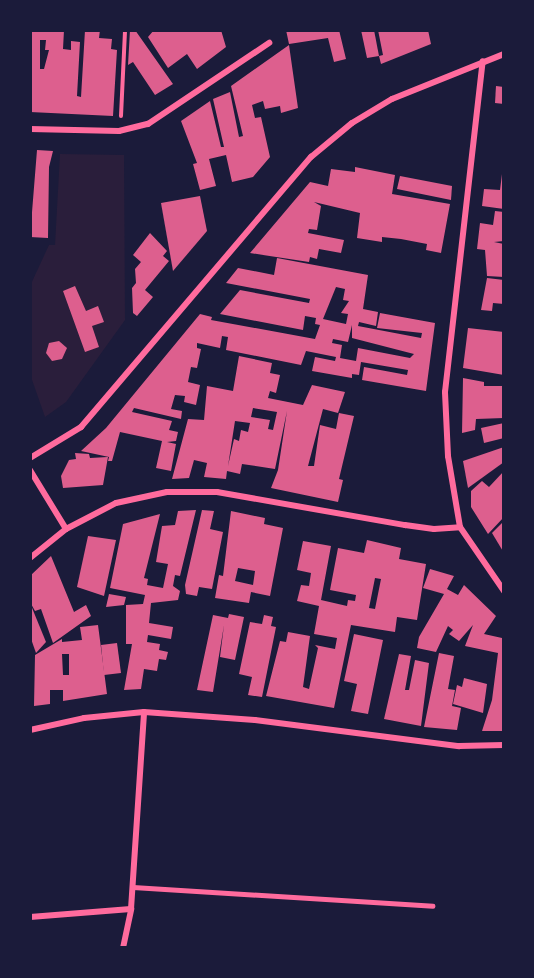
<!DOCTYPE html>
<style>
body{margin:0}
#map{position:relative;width:534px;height:978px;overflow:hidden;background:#1b1b3a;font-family:Lora,serif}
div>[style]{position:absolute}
.green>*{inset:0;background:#2a1e3b}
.building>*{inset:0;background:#dd5f8e}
.path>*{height:4px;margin:-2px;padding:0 2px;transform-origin:2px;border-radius:2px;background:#ff6b9d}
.service>*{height:4.5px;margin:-2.25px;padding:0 2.25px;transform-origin:2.25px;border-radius:2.25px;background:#ff6b9d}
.minor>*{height:6px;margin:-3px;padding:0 3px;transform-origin:3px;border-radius:3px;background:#ff6b9d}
span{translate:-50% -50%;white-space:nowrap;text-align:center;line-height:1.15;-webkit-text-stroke:4.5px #1b1b3a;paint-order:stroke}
.frame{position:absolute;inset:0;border:32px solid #1b1b3a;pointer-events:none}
</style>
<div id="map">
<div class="green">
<div style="clip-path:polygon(60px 154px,124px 155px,125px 320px,66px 402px,45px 417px,30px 374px,30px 286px,49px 245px,55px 245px)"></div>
</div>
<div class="building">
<div style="clip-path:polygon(evenodd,30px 30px,64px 30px,63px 49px,71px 50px,71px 41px,80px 42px,77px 96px,81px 97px,85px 30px,100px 30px,99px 38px,112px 39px,111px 49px,117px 50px,113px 116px,30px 112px,30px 30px,40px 40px,46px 40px,45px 50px,49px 50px,44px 69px,40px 69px,40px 40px)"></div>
<div style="clip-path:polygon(130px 30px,135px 30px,173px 84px,155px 95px,133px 62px,128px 65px)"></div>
<div style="clip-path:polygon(154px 30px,221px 30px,226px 47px,197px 69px,187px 54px,168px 68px,148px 37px)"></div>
<div style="clip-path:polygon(286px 30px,339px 30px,346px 59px,334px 62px,328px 38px,289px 44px)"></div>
<div style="clip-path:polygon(361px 30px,374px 30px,379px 56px,367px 58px)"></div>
<div style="clip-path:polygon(378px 30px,428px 30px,431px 44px,381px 64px,379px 56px,383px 55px)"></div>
<div style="clip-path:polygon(289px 45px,298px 108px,281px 113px,280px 106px,265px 109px,263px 101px,252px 105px,255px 118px,261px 117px,270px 157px,253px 177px,232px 182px,226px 155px,209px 159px,216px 186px,200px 190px,193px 164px,197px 163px,181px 121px,210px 101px,221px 147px,224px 147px,213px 99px,230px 92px,239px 137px,243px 136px,231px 86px)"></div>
<div style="clip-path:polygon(496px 86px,504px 87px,504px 104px,495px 103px)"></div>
<div style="clip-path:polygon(37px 150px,53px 151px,49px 167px,48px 238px,30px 237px)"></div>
<div style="clip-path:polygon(355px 167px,395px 175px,392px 194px,450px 204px,441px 253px,426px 250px,427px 244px,401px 239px,382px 237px,382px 242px,357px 238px,360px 213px,314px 202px,321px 206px,317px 230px,309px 229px,308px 233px,344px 240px,341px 253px,319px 249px,317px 259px,310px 257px,309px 262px,250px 253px,310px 182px,328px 186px,331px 169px,355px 172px)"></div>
<div style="clip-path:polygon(502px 174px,504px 209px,482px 206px,484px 189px,500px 190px)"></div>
<div style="clip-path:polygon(400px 176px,452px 186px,451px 200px,397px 189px)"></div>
<div style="clip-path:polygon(200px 196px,207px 231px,173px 271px,161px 203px)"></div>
<div style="clip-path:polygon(495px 211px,504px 212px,504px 241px,494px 242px,504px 244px,504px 277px,487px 276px,485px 250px,477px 249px,480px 223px,493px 225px)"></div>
<div style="clip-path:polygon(150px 233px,167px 251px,163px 256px,169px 261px,145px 290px,153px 297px,137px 316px,133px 313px,132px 288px,136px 283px,135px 269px,141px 262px,133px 255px)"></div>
<div style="clip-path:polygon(evenodd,277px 258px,368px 275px,363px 309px,378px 312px,376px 326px,359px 322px,358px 326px,421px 338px,422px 333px,377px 328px,380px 313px,435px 323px,426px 391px,362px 380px,364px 367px,407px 375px,408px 370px,361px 362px,359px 375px,352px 374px,352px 378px,312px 371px,315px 357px,335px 361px,336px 357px,306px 351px,301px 365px,226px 350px,228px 337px,222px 336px,220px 348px,197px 343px,197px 348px,201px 349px,197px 368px,191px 367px,188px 382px,200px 385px,196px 405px,184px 402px,185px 396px,175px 395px,171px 409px,182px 411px,181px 419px,134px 408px,132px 412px,172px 421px,169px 430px,178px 432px,176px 441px,167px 442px,176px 444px,171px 471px,156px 468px,162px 441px,120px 432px,112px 461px,108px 461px,109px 457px,81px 451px,106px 428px,200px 314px,212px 317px,211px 320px,315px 339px,320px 325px,315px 324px,316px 318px,305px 316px,303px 330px,220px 314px,240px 290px,309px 303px,310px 299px,226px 283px,238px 268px,274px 275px,277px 258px,336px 287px,345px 289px,343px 300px,349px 301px,341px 313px,348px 314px,346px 324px,323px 319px,336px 287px,277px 258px,352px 325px,352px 338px,414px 354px,410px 358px,358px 348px,356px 361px,340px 358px,342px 345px,332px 343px,333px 339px,348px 342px,352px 325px)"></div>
<div style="clip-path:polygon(487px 278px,504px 280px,504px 304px,493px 303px,492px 311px,481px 310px)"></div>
<div style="clip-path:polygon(75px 286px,86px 311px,98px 306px,104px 322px,92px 326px,99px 347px,85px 352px,63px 291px)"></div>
<div style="clip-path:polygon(468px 328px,504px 332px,504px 375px,463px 368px)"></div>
<div style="clip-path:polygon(59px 341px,67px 348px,62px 359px,52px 361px,46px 353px,49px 343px)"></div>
<div style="clip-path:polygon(evenodd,239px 356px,272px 363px,270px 373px,280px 375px,276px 393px,270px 391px,268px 398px,303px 405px,312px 385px,345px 392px,338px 413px,323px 409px,308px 466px,314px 466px,320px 425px,336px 429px,339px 413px,354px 416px,339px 479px,343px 480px,338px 502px,271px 488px,278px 470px,287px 411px,275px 469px,242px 464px,240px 474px,227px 471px,226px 479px,204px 477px,207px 463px,194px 460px,189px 478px,172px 479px,188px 419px,204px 420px,207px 386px,233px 391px,239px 356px,253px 408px,277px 412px,273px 430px,268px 429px,270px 420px,251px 417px,253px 408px,239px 356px,235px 421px,250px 423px,248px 432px,241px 430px,239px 441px,234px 439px,228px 466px,235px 421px)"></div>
<div style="clip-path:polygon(463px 378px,484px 382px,484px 386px,504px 386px,504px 418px,476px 419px,475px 430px,462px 433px)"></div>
<div style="clip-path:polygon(504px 423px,504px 438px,484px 443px,481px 428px)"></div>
<div style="clip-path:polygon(504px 447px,504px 462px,468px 488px,463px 461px)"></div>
<div style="clip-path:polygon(75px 453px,89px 454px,90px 458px,108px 457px,103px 485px,63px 488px,61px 476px,69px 460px,76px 459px)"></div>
<div style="clip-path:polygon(504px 471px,504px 517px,488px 534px,471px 507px,471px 491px,482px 481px,489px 487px)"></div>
<div style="clip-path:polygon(196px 510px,180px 576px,175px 575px,173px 586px,180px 591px,178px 600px,151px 603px,149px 623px,173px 627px,171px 639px,148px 635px,147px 642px,160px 644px,159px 650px,168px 652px,166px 660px,159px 659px,157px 671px,144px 669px,141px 689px,124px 690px,132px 644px,126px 644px,126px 605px,143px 604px,145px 595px,110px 588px,123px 524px,160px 514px,144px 578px,148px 579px,147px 585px,163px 588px,168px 564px,156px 562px,162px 526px,175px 525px,178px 511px)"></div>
<div style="clip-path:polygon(202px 510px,214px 511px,210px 529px,223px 532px,212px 589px,199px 587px,197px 596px,186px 594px,185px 585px)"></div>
<div style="clip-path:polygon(evenodd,231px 511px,265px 518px,264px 524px,283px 528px,270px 596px,251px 592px,249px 603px,215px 598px,219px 575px,223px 576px,231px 511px,238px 568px,255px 571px,253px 585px,235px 581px,238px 568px)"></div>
<div style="clip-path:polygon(504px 521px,504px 553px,492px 533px)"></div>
<div style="clip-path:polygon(88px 536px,116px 540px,104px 596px,77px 587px)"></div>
<div style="clip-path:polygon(evenodd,367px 540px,401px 548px,399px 559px,426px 564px,417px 620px,397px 617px,395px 632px,351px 625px,334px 708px,266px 696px,280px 641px,286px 642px,288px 632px,310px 636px,303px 687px,309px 689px,318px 648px,315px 645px,335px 649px,337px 638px,314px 634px,319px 606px,297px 601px,301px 585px,309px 586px,311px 573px,297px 570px,303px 541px,331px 546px,321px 600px,347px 606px,348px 600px,355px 601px,356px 595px,330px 590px,338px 548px,364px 553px,367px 540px,375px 578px,381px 579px,375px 609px,369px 608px,375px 578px)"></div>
<div style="clip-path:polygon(51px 556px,74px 612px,86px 605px,91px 616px,53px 643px,41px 609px,35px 611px,30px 602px,30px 576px)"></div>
<div style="clip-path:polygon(430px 569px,454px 576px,447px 589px,458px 595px,464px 585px,496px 616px,484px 634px,502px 638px,504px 632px,504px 731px,482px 731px,492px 700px,498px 653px,465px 646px,473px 625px,459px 641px,449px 634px,453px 630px,448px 626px,436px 652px,417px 648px,419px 637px,444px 594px,423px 588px)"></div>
<div style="clip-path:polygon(109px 594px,126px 597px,124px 605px,106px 607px)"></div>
<div style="clip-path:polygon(30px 603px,46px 642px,36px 653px,30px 636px)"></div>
<div style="clip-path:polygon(229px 614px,244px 617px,235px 660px,220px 657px,224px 625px,213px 692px,197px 690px,213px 615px,228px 618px)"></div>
<div style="clip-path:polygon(264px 615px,273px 617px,271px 626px,276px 627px,262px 697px,248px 695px,252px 677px,239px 674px,250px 622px,262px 624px)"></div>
<div style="clip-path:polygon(evenodd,98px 625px,107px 694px,63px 701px,63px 690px,50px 690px,50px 704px,34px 706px,35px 655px,62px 639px,62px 642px,82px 640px,80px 627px,98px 625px,62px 654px,69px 654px,69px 675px,63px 675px,62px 654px)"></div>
<div style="clip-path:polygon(354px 634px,383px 640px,368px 714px,351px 711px,357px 684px,344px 681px)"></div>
<div style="clip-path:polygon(117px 643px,121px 673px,104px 675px,101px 645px)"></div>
<div style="clip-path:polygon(439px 653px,454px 656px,448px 689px,455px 690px,452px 706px,461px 708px,457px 730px,424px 727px)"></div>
<div style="clip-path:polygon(399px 654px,411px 656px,405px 690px,409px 690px,415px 660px,429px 663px,421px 726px,384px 719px)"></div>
<div style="clip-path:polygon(464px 678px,487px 684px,483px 713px,453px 704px,457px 685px,462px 687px)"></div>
</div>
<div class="path">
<div style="left:121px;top:116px;width:86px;rotate:-87.3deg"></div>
</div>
<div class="service">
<div style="left:133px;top:887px;width:300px;rotate:3.6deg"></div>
</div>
<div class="minor">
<div style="left:30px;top:129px;width:89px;rotate:1.3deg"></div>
<div style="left:119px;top:131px;width:30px;rotate:-14deg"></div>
<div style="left:148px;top:124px;width:146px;rotate:-33.8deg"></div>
<div style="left:30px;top:458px;width:60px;rotate:-31.3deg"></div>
<div style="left:81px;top:427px;width:355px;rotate:-49.6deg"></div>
<div style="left:311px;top:157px;width:53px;rotate:-39.7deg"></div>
<div style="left:352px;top:123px;width:47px;rotate:-31deg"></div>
<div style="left:392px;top:99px;width:121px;rotate:-21.9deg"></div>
<div style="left:30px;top:470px;width:69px;rotate:58.6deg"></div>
<div style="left:460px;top:527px;width:72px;rotate:-99.6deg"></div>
<div style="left:448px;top:456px;width:64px;rotate:-92.7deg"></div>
<div style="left:445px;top:392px;width:333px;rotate:-83.5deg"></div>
<div style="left:30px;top:558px;width:46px;rotate:-38.9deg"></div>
<div style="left:66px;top:529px;width:56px;rotate:-27.5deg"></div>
<div style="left:116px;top:503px;width:52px;rotate:-12.2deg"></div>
<div style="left:167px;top:492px;width:50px"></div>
<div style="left:217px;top:492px;width:191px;rotate:10deg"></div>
<div style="left:405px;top:525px;width:29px;rotate:8deg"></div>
<div style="left:434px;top:529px;width:26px;rotate:-4deg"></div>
<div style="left:460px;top:527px;width:78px;rotate:55.5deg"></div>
<div style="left:30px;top:730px;width:55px;rotate:-12.5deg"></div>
<div style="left:84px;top:718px;width:60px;rotate:-5.7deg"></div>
<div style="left:144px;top:712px;width:111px;rotate:4.1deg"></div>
<div style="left:255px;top:720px;width:206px;rotate:7.3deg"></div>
<div style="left:459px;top:746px;width:45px;rotate:-1.3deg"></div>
<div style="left:30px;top:917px;width:101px;rotate:-4.5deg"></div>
<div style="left:123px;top:948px;width:40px;rotate:-78deg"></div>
<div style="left:131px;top:909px;width:197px;rotate:-86.2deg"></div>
</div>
<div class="frame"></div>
</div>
